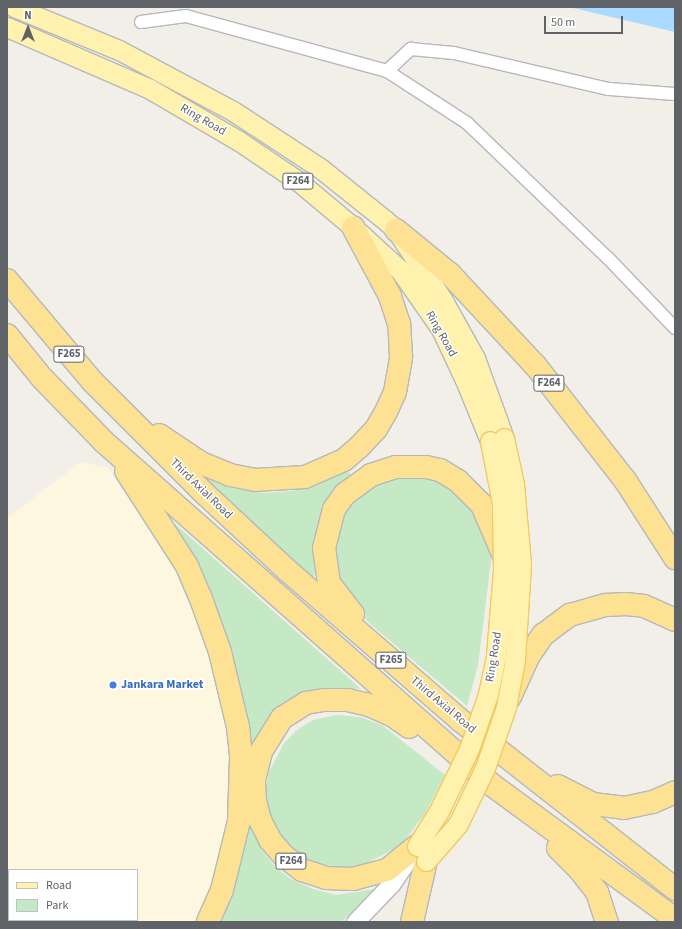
<!DOCTYPE html>
<style>
body{margin:0}
#map{position:relative;width:682px;height:929px;overflow:hidden;background:#f1efe8;font-family:"Source Sans 3",sans-serif}
div>[style]{position:absolute}
.commercial>*{inset:0;background:#fef7e0}
.green>*{inset:0;background:#c5e8c5}
.water>*{inset:0;background:#aadaff}
.roads{filter:drop-shadow(1px 0 #b5b8bc) drop-shadow(-1px 0 #b5b8bc) drop-shadow(0 1px #b5b8bc) drop-shadow(0 -1px #b5b8bc)}
.minor>*{height:12px;margin:-6px;padding:0 6px;transform-origin:6px;border-radius:6px;background:#fff}
.secondary>*{height:17px;margin:-8.5px;padding:0 8.5px;transform-origin:8.5px;border-radius:8.5px;background:#fff}
.primary>*{height:19px;margin:-9.5px;padding:0 9.5px;transform-origin:9.5px;border-radius:9.5px;background:#fff2af}
.motorway>*{height:22px;margin:-11px;padding:0 11px;transform-origin:11px;border-radius:11px;background:#fde293}
.bridges{filter:drop-shadow(1px 0 #f2c960) drop-shadow(-1px 0 #f2c960) drop-shadow(0 1px #f2c960) drop-shadow(0 -1px #f2c960)}
.primary-bridge>*{height:19px;margin:-9.5px;padding:0 9.5px;transform-origin:9.5px;border-radius:9.5px;background:#fff2af}
.dots>*{width:11px;height:11px;translate:-50% -50%;box-sizing:border-box;border:2px solid #fff;border-radius:50%}
span{translate:-50% -50%;white-space:nowrap;text-align:center;line-height:1.15;-webkit-text-stroke:3px #fff;paint-order:stroke}
.shield-label span{padding:1px 3px;background:#fff;border:1px solid;border-radius:3px;-webkit-text-stroke-width:0}
.shield-label{font-size:11px;color:#5f6368;font-weight:700}
.street-label{font-size:12px;color:#5f6368}
.shop-label{font-size:12px;color:#366cbe;font-weight:700}
.left{translate:0 -50%;text-align:left}
.frame{position:absolute;inset:0;border:8px solid #5f6368;pointer-events:none}
.legend{position:absolute;left:8px;top:869px;width:130px;height:52px;box-sizing:border-box;background:#fff;border:1px solid #bfc1c3;margin:0;padding:5px 7px;list-style:none;font-size:12px;color:#5f6368}
.legend li{display:flex;align-items:center;gap:8px;height:20px}
.legend b{width:20px;border:1px solid #bfc1c3}
.north{position:absolute;left:8px;top:8px;width:40px;height:40px;-webkit-text-stroke:3px #fff;paint-order:stroke;rotate:0deg;font-size:11px;font-weight:700;line-height:16px;text-align:center;color:#5f6368}
.north::after{content:'';display:block;margin:auto;width:14px;height:18px;background:#5f6368;clip-path:polygon(50% 0,100% 100%,50% 72%,0 100%)}
.scale{position:absolute;left:544px;top:16px;width:79px;height:18px;box-sizing:border-box;border:2px solid #5f6368;border-top:0;padding-left:5px;font-size:12px;line-height:14px;white-space:nowrap;color:#5f6368;-webkit-text-stroke:3px #fff;paint-order:stroke}
</style>
<div id="map">
<div class="commercial">
<div style="clip-path:polygon(evenodd,81px 462px,108px 468px,169px 558px,208px 648px,229px 721px,233px 775px,224px 858px,197px 922px,7px 922px,7px 518px,81px 462px,9px 870px,137px 870px,137px 920px,9px 920px,9px 870px)"></div>
</div>
<div class="green">
<div style="clip-path:polygon(347px 470px,353px 477px,325px 507px,317px 528px,314px 553px,316px 573px,311px 580px,203px 483px,206px 479px,231px 488px,264px 493px,291px 491px,320px 483px)"></div>
<div style="clip-path:polygon(401px 476px,435px 478px,472px 502px,492px 553px,478px 665px,467px 706px,368px 622px,341px 587px,333px 555px,340px 522px,346px 512px,360px 495px,379px 482px)"></div>
<div style="clip-path:polygon(174px 523px,361px 689px,333px 688px,308px 693px,274px 715px,251px 743px,245px 741px,199px 575px)"></div>
<div style="clip-path:polygon(336px 715px,360px 717px,382px 725px,445px 775px,425px 814px,400px 846px,359px 867px,340px 868px,306px 860px,289px 847px,276px 832px,268px 810px,266px 788px,269px 772px,284px 743px,297px 730px,313px 720px)"></div>
<div style="clip-path:polygon(246px 813px,262px 850px,275px 867px,291px 879px,313px 889px,336px 895px,381px 888px,341px 922px,220px 922px)"></div>
</div>
<div class="water">
<div style="clip-path:polygon(569px 7px,675px 7px,675px 32px)"></div>
</div>
<div class="roads">
<div class="minor">
<div style="left:141px;top:22px;width:45px;rotate:-7.6deg"></div>
<div style="left:186px;top:16px;width:208px;rotate:15.3deg"></div>
<div style="left:387px;top:71px;width:95px;rotate:33deg"></div>
<div style="left:467px;top:123px;width:195px;rotate:43.8deg"></div>
<div style="left:608px;top:258px;width:97px;rotate:46.3deg"></div>
<div style="left:387px;top:71px;width:33px;rotate:-43deg"></div>
<div style="left:411px;top:49px;width:43px;rotate:5.3deg"></div>
<div style="left:454px;top:53px;width:159px;rotate:13.1deg"></div>
<div style="left:609px;top:89px;width:66px;rotate:4.3deg"></div>
</div>
<div class="secondary">
<div style="left:355px;top:922px;width:54px;rotate:-46.5deg"></div>
<div style="left:392px;top:883px;width:30px;rotate:-56deg"></div>
</div>
<div class="primary">
<div style="left:14px;top:7px;width:113px;rotate:22.3deg"></div>
<div style="left:119px;top:50px;width:129px;rotate:28.2deg"></div>
<div style="left:233px;top:111px;width:104px;rotate:33.2deg"></div>
<div style="left:320px;top:168px;width:83px;rotate:38.7deg"></div>
<div style="left:385px;top:220px;width:15px;rotate:42deg"></div>
<div style="left:396px;top:230px;width:83px;rotate:56.3deg"></div>
<div style="left:442px;top:299px;width:68px;rotate:60.8deg"></div>
<div style="left:475px;top:358px;width:85px;rotate:70.1deg"></div>
<div style="left:7px;top:27px;width:156px;rotate:23.4deg"></div>
<div style="left:150px;top:89px;width:103px;rotate:30.3deg"></div>
<div style="left:239px;top:141px;width:71px;rotate:34.1deg"></div>
<div style="left:298px;top:181px;width:72px;rotate:39.9deg"></div>
<div style="left:353px;top:227px;width:64px;rotate:42.5deg"></div>
<div style="left:400px;top:270px;width:72px;rotate:55.2deg"></div>
<div style="left:441px;top:329px;width:56px;rotate:64.8deg"></div>
<div style="left:465px;top:380px;width:66px;rotate:67.7deg"></div>
</div>
<div class="motorway">
<div style="left:396px;top:230px;width:70px;rotate:39.2deg"></div>
<div style="left:450px;top:274px;width:125px;rotate:47deg"></div>
<div style="left:535px;top:365px;width:146px;rotate:52deg"></div>
<div style="left:625px;top:480px;width:93px;rotate:57.3deg"></div>
<div style="left:7px;top:280px;width:132px;rotate:49.9deg"></div>
<div style="left:92px;top:381px;width:157px;rotate:45deg"></div>
<div style="left:203px;top:492px;width:116px;rotate:42.9deg"></div>
<div style="left:288px;top:571px;width:229px;rotate:40.9deg"></div>
<div style="left:461px;top:721px;width:272px;rotate:38.1deg"></div>
<div style="left:7px;top:335px;width:55px;rotate:50.9deg"></div>
<div style="left:42px;top:378px;width:88px;rotate:45.9deg"></div>
<div style="left:103px;top:441px;width:519px;rotate:41.49deg"></div>
<div style="left:492px;top:785px;width:227px;rotate:36.2deg"></div>
<div style="left:159px;top:435px;width:50px;rotate:33.7deg"></div>
<div style="left:201px;top:463px;width:31px;rotate:22deg"></div>
<div style="left:230px;top:475px;width:25px;rotate:11deg"></div>
<div style="left:255px;top:480px;width:50px;rotate:-3.4deg"></div>
<div style="left:305px;top:477px;width:43px;rotate:-23.6deg"></div>
<div style="left:344px;top:460px;width:21px;rotate:-41deg"></div>
<div style="left:360px;top:446px;width:23px;rotate:-47deg"></div>
<div style="left:376px;top:429px;width:20px;rotate:-60deg"></div>
<div style="left:386px;top:412px;width:22px;rotate:-66deg"></div>
<div style="left:395px;top:392px;width:36px;rotate:-80deg"></div>
<div style="left:401px;top:357px;width:33px;rotate:-93deg"></div>
<div style="left:399px;top:324px;width:29px;rotate:-108deg"></div>
<div style="left:390px;top:296px;width:78px;rotate:-118.2deg"></div>
<div style="left:126px;top:471px;width:113px;rotate:57.3deg"></div>
<div style="left:187px;top:566px;width:33px;rotate:67deg"></div>
<div style="left:200px;top:596px;width:59px;rotate:70.3deg"></div>
<div style="left:220px;top:652px;width:77px;rotate:76.5deg"></div>
<div style="left:238px;top:727px;width:30px;rotate:84deg"></div>
<div style="left:241px;top:757px;width:64px;rotate:91.8deg"></div>
<div style="left:239px;top:821px;width:71px;rotate:103.8deg"></div>
<div style="left:222px;top:890px;width:35px;rotate:114deg"></div>
<div style="left:353px;top:614px;width:39px;rotate:-128deg"></div>
<div style="left:329px;top:583px;width:35px;rotate:-98deg"></div>
<div style="left:324px;top:548px;width:40px;rotate:-75.6deg"></div>
<div style="left:334px;top:509px;width:19px;rotate:-54deg"></div>
<div style="left:345px;top:494px;width:32px;rotate:-36deg"></div>
<div style="left:371px;top:475px;width:26px;rotate:-18deg"></div>
<div style="left:396px;top:467px;width:30px"></div>
<div style="left:426px;top:467px;width:14px;rotate:12deg"></div>
<div style="left:440px;top:470px;width:21px;rotate:31deg"></div>
<div style="left:458px;top:481px;width:34px;rotate:45deg"></div>
<div style="left:482px;top:505px;width:53px;rotate:66.8deg"></div>
<div style="left:510px;top:697px;width:44px;rotate:-65.8deg"></div>
<div style="left:528px;top:657px;width:27px;rotate:-56deg"></div>
<div style="left:543px;top:635px;width:34px;rotate:-37deg"></div>
<div style="left:570px;top:615px;width:37px;rotate:-16deg"></div>
<div style="left:606px;top:605px;width:20px;rotate:-3deg"></div>
<div style="left:626px;top:604px;width:18px;rotate:6deg"></div>
<div style="left:644px;top:606px;width:34px;rotate:24deg"></div>
<div style="left:409px;top:727px;width:21px;rotate:-145deg"></div>
<div style="left:392px;top:715px;width:25px;rotate:-157deg"></div>
<div style="left:369px;top:705px;width:22px;rotate:-167deg"></div>
<div style="left:348px;top:700px;width:24px;rotate:180deg"></div>
<div style="left:324px;top:700px;width:18px;rotate:171deg"></div>
<div style="left:306px;top:703px;width:28px;rotate:148deg"></div>
<div style="left:282px;top:718px;width:40px;rotate:122deg"></div>
<div style="left:261px;top:752px;width:30px;rotate:104deg"></div>
<div style="left:254px;top:781px;width:20px;rotate:87deg"></div>
<div style="left:255px;top:801px;width:20px;rotate:75deg"></div>
<div style="left:260px;top:820px;width:22px;rotate:63deg"></div>
<div style="left:270px;top:840px;width:21px;rotate:49deg"></div>
<div style="left:284px;top:856px;width:23px;rotate:38deg"></div>
<div style="left:302px;top:870px;width:25px;rotate:18deg"></div>
<div style="left:326px;top:878px;width:27px;rotate:2deg"></div>
<div style="left:353px;top:879px;width:35px;rotate:-15deg"></div>
<div style="left:387px;top:870px;width:38px;rotate:-39deg"></div>
<div style="left:558px;top:786px;width:39px;rotate:27deg"></div>
<div style="left:593px;top:804px;width:31px;rotate:7deg"></div>
<div style="left:624px;top:808px;width:30px;rotate:-12deg"></div>
<div style="left:653px;top:802px;width:24px;rotate:-24deg"></div>
<div style="left:558px;top:848px;width:30px;rotate:45deg"></div>
<div style="left:579px;top:869px;width:29px;rotate:52deg"></div>
<div style="left:597px;top:892px;width:32px;rotate:72deg"></div>
<div style="left:412px;top:922px;width:63px;rotate:-77.1deg"></div>
</div>
</div>
<div class="bridges">
<div class="primary-bridge">
<div style="left:417px;top:846px;width:39px;rotate:-58deg"></div>
<div style="left:438px;top:813px;width:71px;rotate:-64.2deg"></div>
<div style="left:469px;top:749px;width:58px;rotate:-70.9deg"></div>
<div style="left:488px;top:694px;width:40px;rotate:-78deg"></div>
<div style="left:496px;top:655px;width:85px;rotate:-85.3deg"></div>
<div style="left:503px;top:570px;width:67px;rotate:-90.9deg"></div>
<div style="left:502px;top:503px;width:63px;rotate:-101deg"></div>
<div style="left:426px;top:861px;width:49px;rotate:-49.1deg"></div>
<div style="left:458px;top:824px;width:62px;rotate:-64.3deg"></div>
<div style="left:485px;top:768px;width:65px;rotate:-71deg"></div>
<div style="left:506px;top:707px;width:48px;rotate:-79.2deg"></div>
<div style="left:515px;top:660px;width:96px;rotate:-86.4deg"></div>
<div style="left:521px;top:564px;width:80px;rotate:-95deg"></div>
<div style="left:514px;top:484px;width:47px;rotate:-102.3deg"></div>
</div>
</div>
<div class="dots">
<div style="left:113px;top:685px;background:#3f7fe0"></div>
</div>
<div class="shield-label">
<span style="left:298px;top:181px">F264</span>
<span style="left:69px;top:354px">F265</span>
<span style="left:549px;top:383px">F264</span>
<span style="left:391px;top:660px">F265</span>
<span style="left:291px;top:861px">F264</span>
</div>
<div class="street-label">
<span style="left:203px;top:120px;rotate:30deg">Ring Road</span>
<span style="left:441px;top:334px;rotate:60deg">Ring Road</span>
<span style="left:201px;top:489px;rotate:44deg">Third Axial Road</span>
<span style="left:494px;top:657px;rotate:-81deg">Ring Road</span>
<span style="left:443px;top:705px;rotate:40deg">Third Axial Road</span>
</div>
<div class="shop-label">
<span class="left" style="left:121px;top:685px">Jankara Market</span>
</div>
<div class="frame"></div>
<ul class="legend">
<li><b style="height:5px;background:#fff2af"></b>Road</li>
<li><b style="height:11px;background:#c5e8c5"></b>Park</li>
</ul>
<div class="north">N</div>
<div class="scale">50 m</div>
</div>
